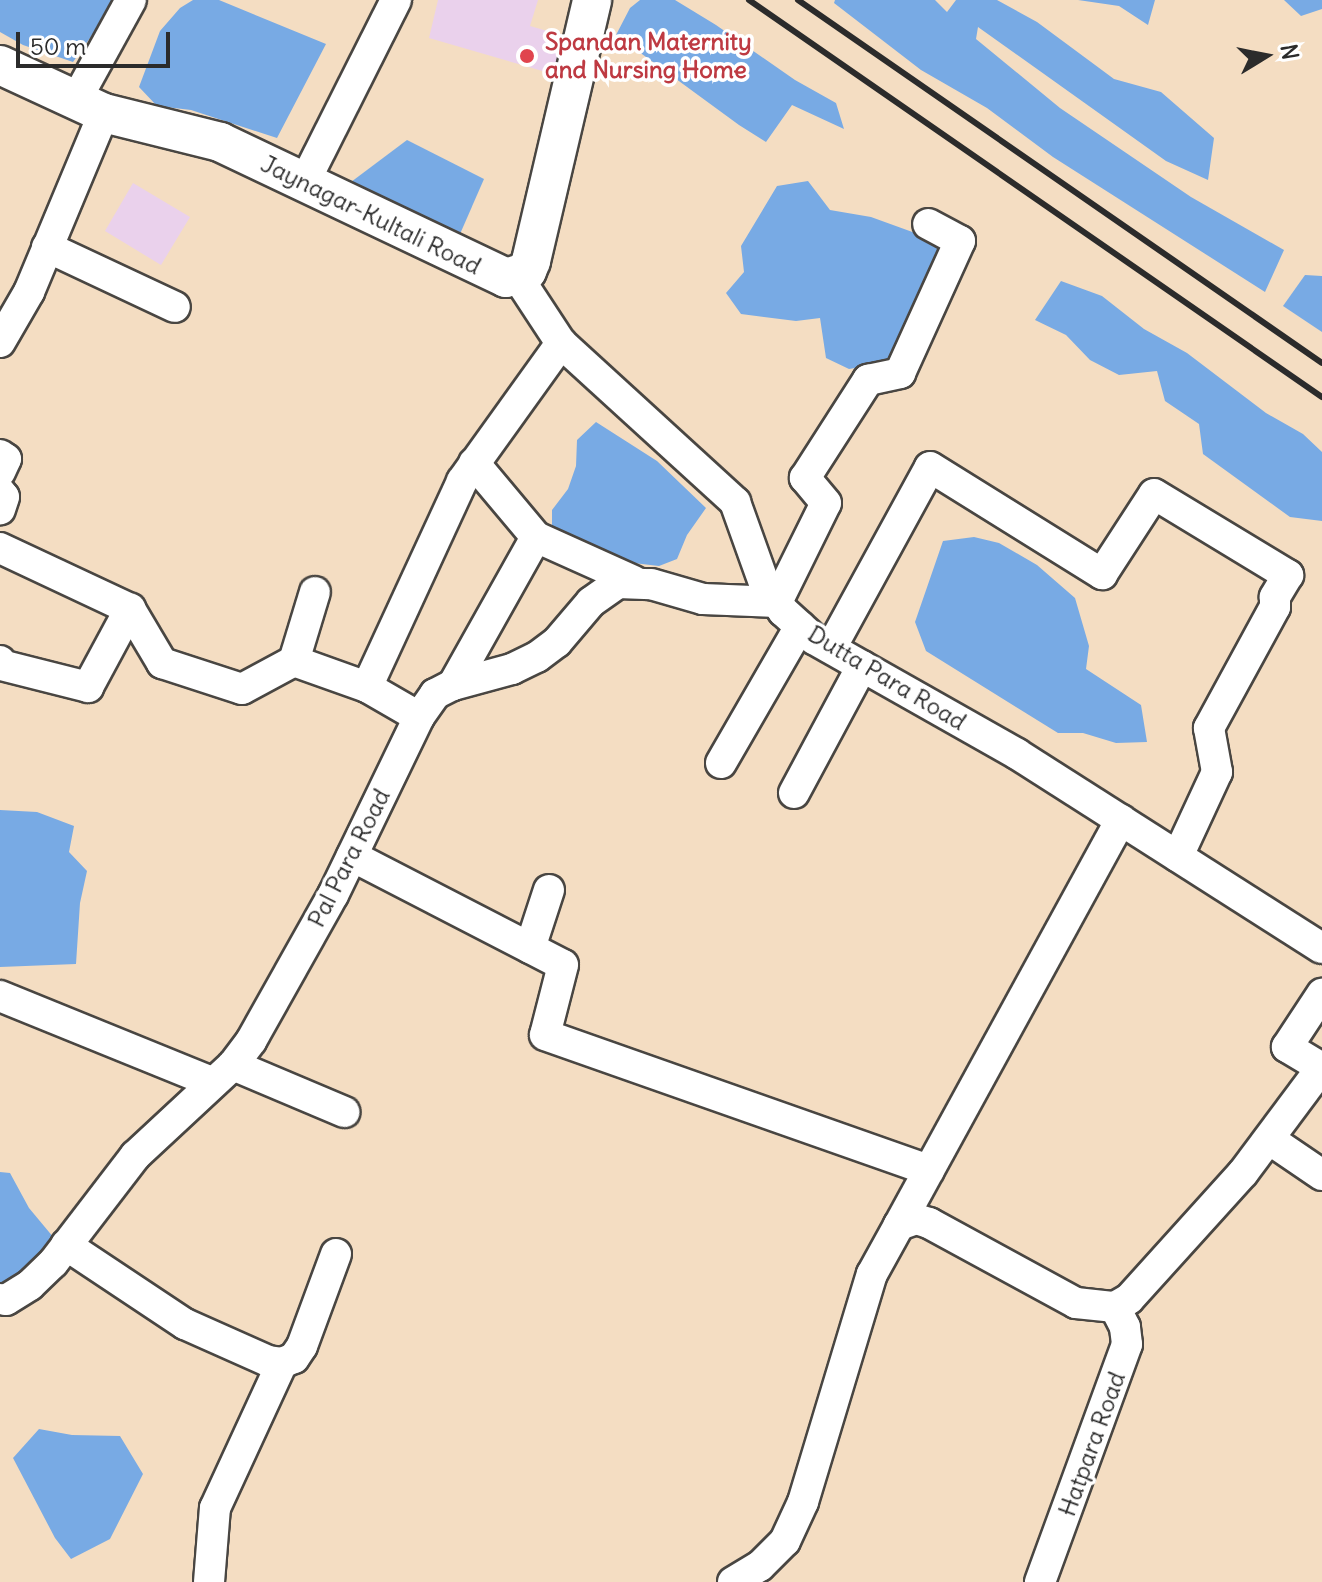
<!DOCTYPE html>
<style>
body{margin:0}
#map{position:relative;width:1322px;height:1582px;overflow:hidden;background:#f4ddc2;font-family:Delius,sans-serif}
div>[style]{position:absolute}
.built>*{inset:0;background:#ead1ec}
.water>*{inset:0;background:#78aae4}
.roads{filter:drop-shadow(2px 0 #494642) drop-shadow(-2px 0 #494642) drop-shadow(0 2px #494642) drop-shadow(0 -2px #494642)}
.minor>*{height:30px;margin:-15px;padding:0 15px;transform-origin:15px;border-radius:15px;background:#fff}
.major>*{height:38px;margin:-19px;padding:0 19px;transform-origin:19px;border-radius:19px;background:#fff}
.rail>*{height:6px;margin:-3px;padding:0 3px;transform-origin:3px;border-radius:3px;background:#2b2b2b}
.dots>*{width:22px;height:22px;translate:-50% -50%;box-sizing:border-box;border:4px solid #fff;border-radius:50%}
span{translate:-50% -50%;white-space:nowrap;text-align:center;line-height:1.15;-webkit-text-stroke:7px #fff;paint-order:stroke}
.health-label{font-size:24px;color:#be3a42;font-weight:700}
.left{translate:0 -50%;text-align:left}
.street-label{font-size:24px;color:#2b2b2b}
.north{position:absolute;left:1226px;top:16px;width:80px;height:80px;-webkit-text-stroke:6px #fff;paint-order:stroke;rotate:80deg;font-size:22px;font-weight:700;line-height:32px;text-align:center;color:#2b2b2b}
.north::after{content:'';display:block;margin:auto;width:28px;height:36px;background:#2b2b2b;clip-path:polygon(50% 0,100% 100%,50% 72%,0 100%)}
.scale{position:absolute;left:16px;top:32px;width:154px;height:36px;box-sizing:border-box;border:4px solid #2b2b2b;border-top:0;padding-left:10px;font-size:24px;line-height:28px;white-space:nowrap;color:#2b2b2b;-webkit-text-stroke:6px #fff;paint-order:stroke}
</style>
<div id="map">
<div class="built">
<div style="clip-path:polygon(438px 0,538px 0,530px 26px,568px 37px,556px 75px,429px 38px)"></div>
<div style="clip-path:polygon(133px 183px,190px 217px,161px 265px,105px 231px)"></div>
</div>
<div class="water">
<div style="clip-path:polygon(0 0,117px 0,73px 62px,23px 45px,0 32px)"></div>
<div style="clip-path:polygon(193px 0,219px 0,326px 44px,277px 138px,191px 110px,157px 106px,139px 87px,160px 31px,180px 8px)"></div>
<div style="clip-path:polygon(640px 0,675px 0,716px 25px,795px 80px,836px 103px,844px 129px,792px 105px,766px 142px,739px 125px,616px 35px,630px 8px)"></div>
<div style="clip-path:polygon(835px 0,935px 0,947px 12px,956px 0,997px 0,1037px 22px,1114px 79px,1161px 92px,1214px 138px,1208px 180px,1166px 161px,978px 27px,976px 39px,1060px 108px,1191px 197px,1284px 250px,1265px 292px,1053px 157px,987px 108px,921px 70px,834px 3px)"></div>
<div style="clip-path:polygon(1078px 0,1155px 0,1148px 25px,1119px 6px)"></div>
<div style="clip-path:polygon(1284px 0,1322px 0,1322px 9px,1301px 16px)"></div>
<div style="clip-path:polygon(407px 140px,484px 179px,460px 234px,351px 182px)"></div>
<div style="clip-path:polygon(808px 181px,830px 210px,871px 217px,940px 242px,912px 322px,890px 362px,849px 369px,826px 358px,820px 318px,796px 321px,741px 314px,726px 293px,744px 272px,741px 246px,777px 186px)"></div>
<div style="clip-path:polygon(1305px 275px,1322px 276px,1322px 332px,1283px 306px)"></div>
<div style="clip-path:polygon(1061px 281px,1102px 296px,1144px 329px,1187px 353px,1266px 413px,1303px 434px,1322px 452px,1322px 521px,1290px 517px,1203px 454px,1199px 424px,1165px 401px,1157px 371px,1119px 375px,1090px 360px,1066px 335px,1035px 320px)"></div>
<div style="clip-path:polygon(596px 422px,657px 461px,706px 508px,687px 535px,677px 559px,659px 566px,625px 562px,552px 536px,552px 510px,568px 489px,576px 466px,577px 440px)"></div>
<div style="clip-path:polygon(974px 537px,999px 543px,1037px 565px,1075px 598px,1089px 646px,1086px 669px,1141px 705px,1147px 742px,1116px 743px,1083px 733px,1058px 733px,926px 651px,915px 622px,943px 541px)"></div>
<div style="clip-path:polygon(0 810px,37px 812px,74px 826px,69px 852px,87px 871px,80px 903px,76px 964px,0 967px)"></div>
<div style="clip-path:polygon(0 1172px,10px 1173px,29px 1208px,59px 1244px,0 1293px)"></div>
<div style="clip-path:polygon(39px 1429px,72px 1435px,120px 1436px,143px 1474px,110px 1539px,71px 1559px,55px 1538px,13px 1458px)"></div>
</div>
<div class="roads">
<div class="minor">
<div style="left:76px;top:100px;width:114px;rotate:-61.2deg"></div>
<div style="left:304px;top:183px;width:205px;rotate:-63.3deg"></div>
<div style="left:47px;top:247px;width:141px;rotate:25.1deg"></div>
<div style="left:517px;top:276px;width:80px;rotate:56.7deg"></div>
<div style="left:561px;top:343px;width:236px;rotate:42.4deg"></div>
<div style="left:735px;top:502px;width:86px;rotate:70.3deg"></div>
<div style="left:764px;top:583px;width:34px;rotate:56deg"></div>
<div style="left:783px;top:611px;width:42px;rotate:42.1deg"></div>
<div style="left:814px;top:639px;width:233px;rotate:29.5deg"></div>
<div style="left:1017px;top:754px;width:361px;rotate:32.5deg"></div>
<div style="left:0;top:342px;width:58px;rotate:-59.9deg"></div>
<div style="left:29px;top:292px;width:194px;rotate:-67.3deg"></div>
<div style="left:0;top:455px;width:7px;rotate:34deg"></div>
<div style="left:6px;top:459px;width:14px;rotate:115deg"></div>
<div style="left:474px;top:463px;width:97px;rotate:50deg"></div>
<div style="left:536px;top:537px;width:107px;rotate:24.2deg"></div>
<div style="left:0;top:492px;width:6px;rotate:51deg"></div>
<div style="left:4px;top:497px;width:13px;rotate:108deg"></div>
<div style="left:0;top:548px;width:144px;rotate:25.1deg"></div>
<div style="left:130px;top:609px;width:63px;rotate:59.3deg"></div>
<div style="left:162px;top:663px;width:84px;rotate:18deg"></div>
<div style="left:242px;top:689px;width:59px;rotate:-28.3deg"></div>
<div style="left:294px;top:661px;width:77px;rotate:19.6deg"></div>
<div style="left:831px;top:648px;width:206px;rotate:-61.3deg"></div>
<div style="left:930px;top:467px;width:203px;rotate:31.9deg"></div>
<div style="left:1102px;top:574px;width:95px;rotate:-57deg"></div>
<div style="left:1154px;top:494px;width:157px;rotate:31.2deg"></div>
<div style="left:1288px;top:575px;width:26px;rotate:121deg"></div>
<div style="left:1275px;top:597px;width:10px;rotate:90deg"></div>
<div style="left:1275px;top:607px;width:138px;rotate:118.6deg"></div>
<div style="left:1209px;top:728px;width:45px;rotate:79.7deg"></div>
<div style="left:1217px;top:772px;width:93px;rotate:114.9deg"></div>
<div style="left:0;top:661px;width:4px;rotate:76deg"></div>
<div style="left:1px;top:665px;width:90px;rotate:14.2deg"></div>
<div style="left:88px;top:687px;width:89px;rotate:-61.7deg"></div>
<div style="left:294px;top:661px;width:72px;rotate:-73.1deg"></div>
<div style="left:453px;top:685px;width:170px;rotate:-60.7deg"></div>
<div style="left:419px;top:717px;width:60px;rotate:-150deg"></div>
<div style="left:367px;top:687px;width:227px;rotate:-65.2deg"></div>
<div style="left:462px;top:481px;width:170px;rotate:-54.3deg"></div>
<div style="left:721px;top:763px;width:158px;rotate:-60deg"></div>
<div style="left:794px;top:793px;width:144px;rotate:-61.8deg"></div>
<div style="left:352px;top:856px;width:237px;rotate:27.3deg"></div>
<div style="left:563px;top:965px;width:72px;rotate:104.4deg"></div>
<div style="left:545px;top:1035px;width:407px;rotate:19.4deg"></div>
<div style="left:530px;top:948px;width:61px;rotate:-71.9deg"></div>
<div style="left:0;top:996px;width:229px;rotate:22.1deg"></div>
<div style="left:233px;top:1065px;width:121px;rotate:22.9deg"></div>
<div style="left:1322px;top:1068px;width:41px;rotate:-149deg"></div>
<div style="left:1287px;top:1047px;width:64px;rotate:-56.6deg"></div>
<div style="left:1269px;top:1139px;width:64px;rotate:34.2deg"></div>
<div style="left:899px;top:1225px;width:462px;rotate:-61.3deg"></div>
<div style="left:66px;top:1245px;width:143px;rotate:33.6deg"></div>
<div style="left:185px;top:1324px;width:91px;rotate:24deg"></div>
<div style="left:268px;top:1361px;width:14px;rotate:8deg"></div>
<div style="left:282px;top:1363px;width:13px;rotate:-23deg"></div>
<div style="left:294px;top:1358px;width:14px;rotate:-56deg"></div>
<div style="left:302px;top:1346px;width:98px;rotate:-69.7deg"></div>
<div style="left:0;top:1299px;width:6px;rotate:9deg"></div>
<div style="left:6px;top:1300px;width:28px;rotate:-32deg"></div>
<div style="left:30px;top:1285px;width:32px;rotate:-44deg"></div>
<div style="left:53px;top:1263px;width:135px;rotate:-52.5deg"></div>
<div style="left:135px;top:1156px;width:134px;rotate:-42.9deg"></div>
<div style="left:233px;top:1065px;width:30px;rotate:-53deg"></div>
<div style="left:251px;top:1041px;width:167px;rotate:-60.7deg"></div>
<div style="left:333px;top:895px;width:198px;rotate:-64.2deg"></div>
<div style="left:419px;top:717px;width:28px;rotate:-55deg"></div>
<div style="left:435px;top:694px;width:20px;rotate:-27deg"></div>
<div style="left:453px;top:685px;width:61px;rotate:-15.2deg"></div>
<div style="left:512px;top:669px;width:28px;rotate:-26deg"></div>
<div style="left:537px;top:657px;width:25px;rotate:-37deg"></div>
<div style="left:557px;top:642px;width:52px;rotate:-49.6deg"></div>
<div style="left:591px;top:602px;width:33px;rotate:-35deg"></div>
<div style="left:618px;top:583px;width:33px;rotate:2deg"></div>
<div style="left:651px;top:584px;width:54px;rotate:16.1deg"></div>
<div style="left:703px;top:599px;width:74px;rotate:2.3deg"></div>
<div style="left:777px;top:602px;width:110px;rotate:-63.7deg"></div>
<div style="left:826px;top:503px;width:33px;rotate:-130deg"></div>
<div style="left:805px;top:478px;width:117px;rotate:-57.3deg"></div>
<div style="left:868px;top:380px;width:33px;rotate:-12deg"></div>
<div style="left:900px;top:373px;width:145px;rotate:-65.6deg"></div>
<div style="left:960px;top:241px;width:36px;rotate:-152deg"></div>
<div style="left:209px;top:1582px;width:74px;rotate:-85.4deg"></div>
<div style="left:215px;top:1508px;width:160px;rotate:-65.2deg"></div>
<div style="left:733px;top:1582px;width:31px;rotate:-31deg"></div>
<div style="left:760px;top:1566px;width:35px;rotate:-45deg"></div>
<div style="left:785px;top:1541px;width:43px;rotate:-65.2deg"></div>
<div style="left:803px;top:1502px;width:238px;rotate:-73.2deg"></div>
<div style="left:872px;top:1274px;width:56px;rotate:-61.1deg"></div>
<div style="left:899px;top:1225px;width:18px;rotate:-19deg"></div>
<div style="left:916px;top:1219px;width:14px;rotate:17deg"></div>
<div style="left:929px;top:1223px;width:167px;rotate:28.6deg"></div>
<div style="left:1076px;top:1303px;width:39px;rotate:6deg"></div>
<div style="left:1115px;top:1307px;width:16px;rotate:-30deg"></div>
<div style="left:1129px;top:1299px;width:170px;rotate:-47.9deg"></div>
<div style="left:1243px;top:1173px;width:132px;rotate:-53.3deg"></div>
<div style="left:1040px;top:1582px;width:253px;rotate:-69.9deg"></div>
<div style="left:1127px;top:1344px;width:17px;rotate:-97deg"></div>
<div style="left:1125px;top:1327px;width:22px;rotate:-117deg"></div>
</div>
<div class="major">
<div style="left:0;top:65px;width:115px;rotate:24.8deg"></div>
<div style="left:104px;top:113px;width:120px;rotate:14deg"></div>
<div style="left:220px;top:142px;width:317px;rotate:25.4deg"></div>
<div style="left:506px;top:278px;width:22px;rotate:-18deg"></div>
<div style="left:527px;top:271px;width:11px;rotate:-68deg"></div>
<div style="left:531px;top:261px;width:268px;rotate:-76.8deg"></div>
</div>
</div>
<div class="rail">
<div style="left:749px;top:0;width:697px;rotate:34.72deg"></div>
<div style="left:798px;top:0;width:637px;rotate:34.71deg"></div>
</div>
<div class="dots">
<div style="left:527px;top:56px;background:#e0444e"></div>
</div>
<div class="health-label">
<span class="left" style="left:545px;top:56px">Spandan Maternity<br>and Nursing Home</span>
</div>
<div class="street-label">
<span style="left:371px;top:215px;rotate:26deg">Jaynagar-Kultali Road</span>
<span style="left:887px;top:678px;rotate:31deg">Dutta Para Road</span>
<span style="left:349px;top:858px;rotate:-63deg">Pal Para Road</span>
<span style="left:1092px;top:1444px;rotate:-70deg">Hatpara Road</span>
</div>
<div class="north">N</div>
<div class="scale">50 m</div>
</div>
